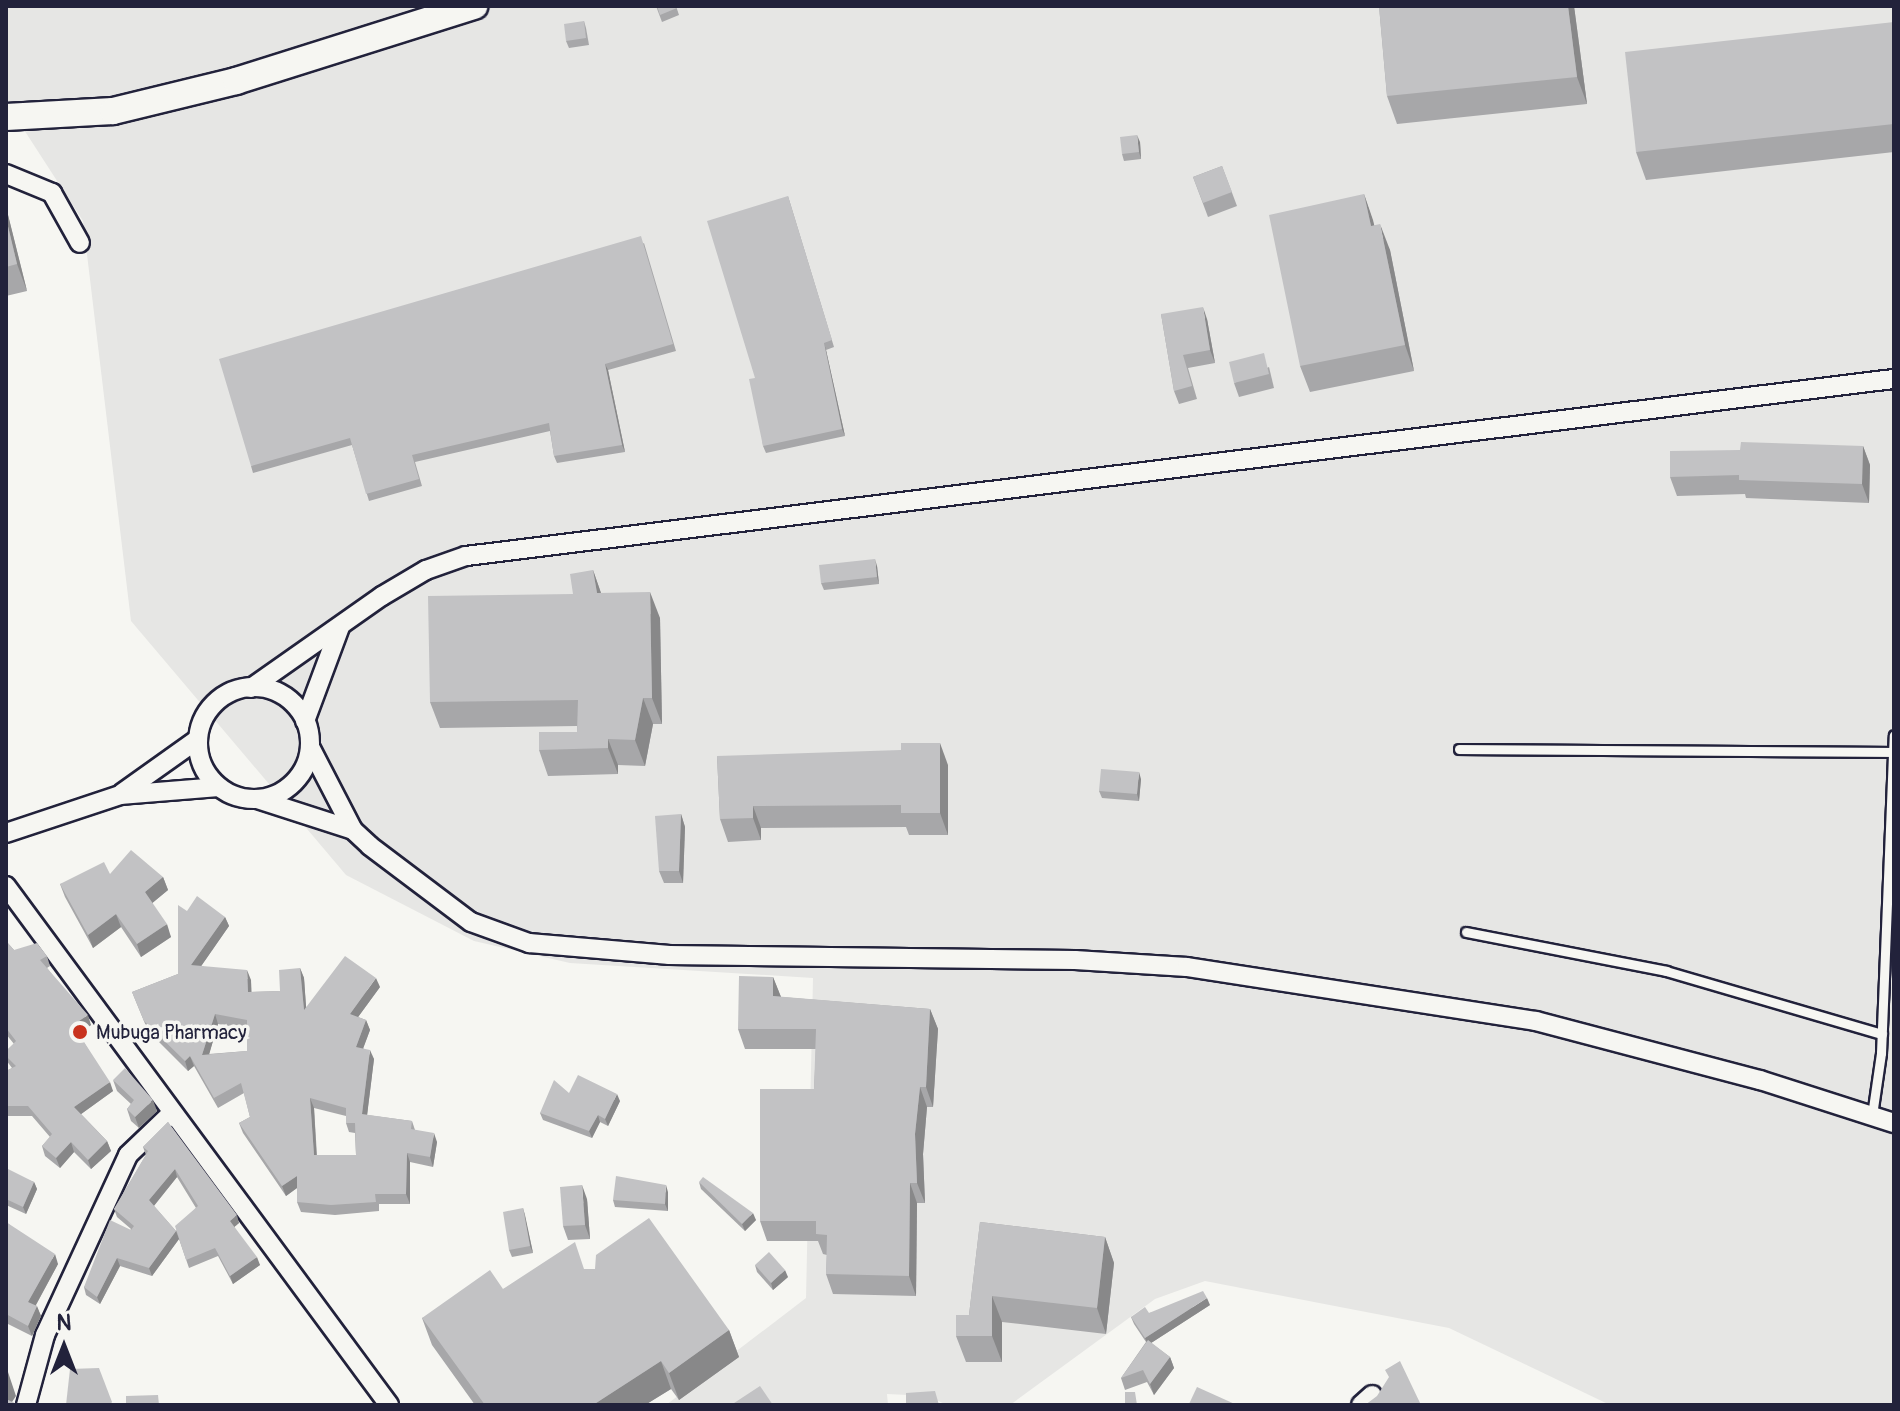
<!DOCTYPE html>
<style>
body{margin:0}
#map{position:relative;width:1900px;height:1411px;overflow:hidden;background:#f6f6f2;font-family:Pangolin,sans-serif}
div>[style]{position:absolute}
.built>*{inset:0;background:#e6e6e4}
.roads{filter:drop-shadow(2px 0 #22223b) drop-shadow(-2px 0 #22223b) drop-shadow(0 2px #22223b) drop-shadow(0 -2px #22223b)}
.lane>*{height:9px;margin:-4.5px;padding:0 4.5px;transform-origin:4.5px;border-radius:4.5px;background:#f6f6f2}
.street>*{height:18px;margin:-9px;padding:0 9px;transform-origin:9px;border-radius:9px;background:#f6f6f2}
.street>.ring{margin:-9px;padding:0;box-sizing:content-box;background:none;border:18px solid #f6f6f2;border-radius:50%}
.secondary>*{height:26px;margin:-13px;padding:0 13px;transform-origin:13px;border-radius:13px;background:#f6f6f2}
.wall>*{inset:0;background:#a7a7a9}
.shaded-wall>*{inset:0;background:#888889}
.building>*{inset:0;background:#c2c2c4}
.dots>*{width:22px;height:22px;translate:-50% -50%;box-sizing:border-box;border:4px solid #f6f6f2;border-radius:50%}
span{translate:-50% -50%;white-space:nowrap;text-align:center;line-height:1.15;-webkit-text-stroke:7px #f6f6f2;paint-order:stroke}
.poi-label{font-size:20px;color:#22223b}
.left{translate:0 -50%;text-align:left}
.frame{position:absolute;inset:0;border:8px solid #22223b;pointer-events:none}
.north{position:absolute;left:24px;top:1307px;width:80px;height:80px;-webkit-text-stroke:6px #f6f6f2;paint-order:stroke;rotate:0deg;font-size:22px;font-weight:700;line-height:32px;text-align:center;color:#22223b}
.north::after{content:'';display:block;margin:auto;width:28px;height:36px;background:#22223b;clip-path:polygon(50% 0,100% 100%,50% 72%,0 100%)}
</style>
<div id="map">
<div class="built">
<div style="clip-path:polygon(6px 6px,1894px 6px,1894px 1405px,1610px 1405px,1449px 1328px,1205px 1281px,1155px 1299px,1010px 1405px,947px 1405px,928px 1396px,887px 1394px,888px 1405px,666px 1405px,806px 1298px,813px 978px,570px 963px,474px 941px,346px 875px,131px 621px,83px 221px,6px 102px)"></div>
</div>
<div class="roads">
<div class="lane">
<div style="left:1459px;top:749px;width:434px;rotate:0.4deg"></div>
<div style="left:1466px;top:932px;width:204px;rotate:11deg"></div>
<div style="left:1666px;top:971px;width:225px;rotate:16.3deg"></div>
<div style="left:1872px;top:1115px;width:63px;rotate:-81.7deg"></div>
<div style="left:1881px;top:1053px;width:318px;rotate:-87.7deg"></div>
</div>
<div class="street">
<div style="left:6px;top:174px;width:50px;rotate:22.4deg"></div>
<div style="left:52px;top:193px;width:57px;rotate:60.8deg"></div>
<div class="ring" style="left:198px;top:687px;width:94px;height:94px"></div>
<div style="left:251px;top:688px;width:160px;rotate:-35.1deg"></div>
<div style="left:382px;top:596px;width:51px;rotate:-30.6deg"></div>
<div style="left:426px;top:570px;width:42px;rotate:-19.3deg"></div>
<div style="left:466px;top:556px;width:1439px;rotate:-7.07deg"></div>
<div style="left:305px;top:721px;width:100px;rotate:-69.6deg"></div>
<div style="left:310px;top:747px;width:93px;rotate:62.6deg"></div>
<div style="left:353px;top:830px;width:23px;rotate:43deg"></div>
<div style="left:370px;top:846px;width:126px;rotate:37deg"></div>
<div style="left:471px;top:922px;width:62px;rotate:19.9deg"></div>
<div style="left:529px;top:943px;width:141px;rotate:4.9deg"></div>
<div style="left:669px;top:955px;width:406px;rotate:0.7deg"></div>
<div style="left:1075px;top:960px;width:112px;rotate:3.6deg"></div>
<div style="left:1187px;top:967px;width:353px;rotate:8.8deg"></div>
<div style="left:1536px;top:1021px;width:232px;rotate:14.8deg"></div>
<div style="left:1760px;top:1080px;width:141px;rotate:17.8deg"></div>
<div style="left:122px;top:793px;width:93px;rotate:-35.4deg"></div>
<div style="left:257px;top:799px;width:101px;rotate:17.9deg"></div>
<div style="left:6px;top:833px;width:120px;rotate:-18.4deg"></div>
<div style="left:120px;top:795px;width:99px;rotate:-4.6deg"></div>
<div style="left:6px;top:886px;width:645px;rotate:53.57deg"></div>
<div style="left:26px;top:1405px;width:73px;rotate:-74.8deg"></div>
<div style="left:45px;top:1335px;width:198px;rotate:-65.2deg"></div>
<div style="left:128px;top:1155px;width:61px;rotate:-43.7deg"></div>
<div style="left:1361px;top:1405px;width:15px;rotate:-42deg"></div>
</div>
<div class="secondary">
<div style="left:6px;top:117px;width:107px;rotate:-3.2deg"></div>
<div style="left:113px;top:111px;width:127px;rotate:-13.7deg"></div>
<div style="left:236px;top:81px;width:250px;rotate:-17.5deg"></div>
</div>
</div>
<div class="wall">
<div style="clip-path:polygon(656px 6px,676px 6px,679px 15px,662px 22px)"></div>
<div style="clip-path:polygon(1379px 6px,1574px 6px,1587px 104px,1397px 124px,1387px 96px)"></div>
<div style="clip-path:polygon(584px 21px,586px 28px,589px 45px,569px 48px,566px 41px)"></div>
<div style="clip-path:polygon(1894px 22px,1894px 152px,1646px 180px,1636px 152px)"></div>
<div style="clip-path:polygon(1140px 142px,1141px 159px,1124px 161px,1122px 154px)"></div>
<div style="clip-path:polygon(1222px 166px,1237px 206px,1208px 217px,1193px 177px)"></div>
<div style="clip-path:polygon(1364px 194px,1374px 225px,1390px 250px,1414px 371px,1310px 392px,1300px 366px)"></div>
<div style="clip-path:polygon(788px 196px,834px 347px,826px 350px,845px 436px,766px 453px,763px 446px,755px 378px)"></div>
<div style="clip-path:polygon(6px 207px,27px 291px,6px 296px)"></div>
<div style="clip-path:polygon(644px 243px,676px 351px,608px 370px,625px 452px,557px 463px,554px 456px,550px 431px,415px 462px,422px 486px,369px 501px,352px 445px,253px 473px,251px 466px)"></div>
<div style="clip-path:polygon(1161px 314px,1207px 319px,1215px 363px,1188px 368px,1197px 399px,1179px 404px,1174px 391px)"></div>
<div style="clip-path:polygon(1269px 367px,1274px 388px,1239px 397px,1234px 383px)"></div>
<div style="clip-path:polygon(1863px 446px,1870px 465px,1869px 503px,1746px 498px,1745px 494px,1677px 496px,1670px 477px,1740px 450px)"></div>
<div style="clip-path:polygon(877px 566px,879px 584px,824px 590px,821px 583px)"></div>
<div style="clip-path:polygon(593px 570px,601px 593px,660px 618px,662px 724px,653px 724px,645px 766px,618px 765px,618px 774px,548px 776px,539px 750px,577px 732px,577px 726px,440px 728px,430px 702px,573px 594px)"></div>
<div style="clip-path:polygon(717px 756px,948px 765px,948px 835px,909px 835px,906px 827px,761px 828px,761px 840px,728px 842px,720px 819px)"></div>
<div style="clip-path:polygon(1141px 779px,1139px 801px,1102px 798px,1099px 791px)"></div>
<div style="clip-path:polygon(681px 814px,685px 827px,683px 883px,664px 883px,659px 871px)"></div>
<div style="clip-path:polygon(110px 874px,163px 877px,168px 890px,152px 903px,171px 937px,141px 957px,121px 927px,93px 948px,65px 897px,60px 884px)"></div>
<div style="clip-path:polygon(evenodd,187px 911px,225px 917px,229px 926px,201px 966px,251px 980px,251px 992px,280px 991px,300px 968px,304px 978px,306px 1007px,380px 987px,358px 1017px,366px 1020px,370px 1030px,363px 1048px,374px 1059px,367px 1115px,412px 1121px,415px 1130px,437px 1142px,433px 1167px,410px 1162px,410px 1204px,379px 1204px,379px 1211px,335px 1215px,301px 1212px,297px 1202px,297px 1188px,286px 1196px,243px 1133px,239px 1123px,250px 1117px,244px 1093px,218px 1108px,194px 1066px,188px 1071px,148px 1031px,132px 992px,178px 974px,187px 911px,218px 1024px,247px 1029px,247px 1051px,209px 1054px,218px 1024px,187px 911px,314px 1108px,346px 1116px,346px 1123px,349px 1132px,355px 1133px,356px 1155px,317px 1155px,314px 1108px)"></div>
<div style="clip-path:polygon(6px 941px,14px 950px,47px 956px,50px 966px,47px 968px,91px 1025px,79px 1034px,113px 1091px,81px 1114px,107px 1141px,111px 1151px,91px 1169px,74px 1152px,60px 1168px,45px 1156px,42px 1146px,50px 1137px,32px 1116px,6px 1116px,6px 1071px,12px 1068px,6px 1060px,6px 1051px,14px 1044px,6px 1034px)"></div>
<div style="clip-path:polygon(773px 977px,781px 997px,930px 1009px,938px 1029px,933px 1107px,927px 1107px,923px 1154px,925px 1203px,917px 1203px,916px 1296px,833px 1294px,826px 1274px,827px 1255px,823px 1254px,818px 1241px,767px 1241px,760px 1221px,814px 1089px,816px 1049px,745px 1049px,738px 1029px)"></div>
<div style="clip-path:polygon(113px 1080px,157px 1111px,139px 1128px,131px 1121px,127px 1109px,131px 1104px,117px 1091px)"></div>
<div style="clip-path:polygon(569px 1093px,620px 1101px,608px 1126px,600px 1122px,592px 1138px,543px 1120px,540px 1113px)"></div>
<div style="clip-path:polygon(evenodd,168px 1122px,239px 1223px,234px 1227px,260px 1265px,233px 1284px,218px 1256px,189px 1268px,179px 1239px,152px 1276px,120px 1266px,100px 1304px,86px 1295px,84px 1287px,131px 1229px,117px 1217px,114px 1209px,146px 1155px,143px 1147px,168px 1122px,177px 1177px,196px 1208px,176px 1231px,154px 1206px,177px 1177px)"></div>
<div style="clip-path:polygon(6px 1172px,34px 1182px,37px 1189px,26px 1214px,6px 1205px)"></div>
<div style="clip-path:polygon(699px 1182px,756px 1220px,745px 1231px,701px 1189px)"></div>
<div style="clip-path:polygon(668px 1192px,668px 1211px,615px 1207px,613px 1200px)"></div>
<div style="clip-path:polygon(587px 1199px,590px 1239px,568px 1240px,563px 1226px)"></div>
<div style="clip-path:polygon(523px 1208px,533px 1253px,512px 1257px,509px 1250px)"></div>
<div style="clip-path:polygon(6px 1222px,58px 1264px,36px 1305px,41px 1316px,32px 1336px,6px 1323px)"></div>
<div style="clip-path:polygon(980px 1222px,1105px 1237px,1114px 1263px,1106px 1334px,1002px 1322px,1002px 1362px,966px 1362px,956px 1336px,969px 1315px)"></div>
<div style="clip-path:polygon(755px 1265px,788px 1277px,773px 1290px,757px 1272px)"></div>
<div style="clip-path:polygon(584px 1269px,729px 1330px,739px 1357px,679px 1400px,671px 1389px,645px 1405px,475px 1405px,432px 1345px,422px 1318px,503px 1289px)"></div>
<div style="clip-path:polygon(1210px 1305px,1151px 1343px,1170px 1357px,1174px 1368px,1154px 1395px,1147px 1382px,1125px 1390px,1121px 1378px,1146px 1342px,1134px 1324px,1131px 1317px,1149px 1313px)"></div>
</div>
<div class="shaded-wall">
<div style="clip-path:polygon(1568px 6px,1574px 6px,1587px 104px,1577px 77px)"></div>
<div style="clip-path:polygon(1137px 135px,1140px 142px,1141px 159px,1139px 152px)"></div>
<div style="clip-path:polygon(1364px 194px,1373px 220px,1380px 252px,1371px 226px)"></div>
<div style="clip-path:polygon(6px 207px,27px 291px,17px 264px,6px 218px)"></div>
<div style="clip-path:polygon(1380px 224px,1390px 250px,1414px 371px,1405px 345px)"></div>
<div style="clip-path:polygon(1203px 307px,1207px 319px,1215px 363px,1210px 350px)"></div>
<div style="clip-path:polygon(824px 343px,826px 350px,845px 436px,842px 429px)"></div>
<div style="clip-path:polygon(605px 364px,608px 370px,625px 452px,622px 445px)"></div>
<div style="clip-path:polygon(1863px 446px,1870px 465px,1869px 503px,1862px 484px)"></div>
<div style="clip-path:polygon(875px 559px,877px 566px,879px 584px,877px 577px)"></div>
<div style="clip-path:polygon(593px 570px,602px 596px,597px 593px)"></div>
<div style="clip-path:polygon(650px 592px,660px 618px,662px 724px,652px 698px)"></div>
<div style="clip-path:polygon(643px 698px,653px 724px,645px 766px,635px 740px)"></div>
<div style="clip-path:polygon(608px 739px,618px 765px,618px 774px,608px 748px)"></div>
<div style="clip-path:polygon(940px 743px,948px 765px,948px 835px,940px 813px)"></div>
<div style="clip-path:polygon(1139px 772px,1141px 779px,1139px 801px,1137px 794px)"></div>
<div style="clip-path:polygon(753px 806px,761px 828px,761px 840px,753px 818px)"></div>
<div style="clip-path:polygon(681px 814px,685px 827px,683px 883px,679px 871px)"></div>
<div style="clip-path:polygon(163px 877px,168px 890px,150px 905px,145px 892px)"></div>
<div style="clip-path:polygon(116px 914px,121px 927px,93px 948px,88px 935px)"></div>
<div style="clip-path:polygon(225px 917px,229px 926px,195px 975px,191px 965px)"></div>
<div style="clip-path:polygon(167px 924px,171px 937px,141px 957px,137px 944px)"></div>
<div style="clip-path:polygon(300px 968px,304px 978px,307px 1020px,304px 1010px)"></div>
<div style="clip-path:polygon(247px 970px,251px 980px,252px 1002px,248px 992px)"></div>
<div style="clip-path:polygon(773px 977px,781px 997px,773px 996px)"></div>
<div style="clip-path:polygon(376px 978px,380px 987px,353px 1024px,350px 1014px)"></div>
<div style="clip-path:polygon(930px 1009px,938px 1029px,933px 1107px,926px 1087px)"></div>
<div style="clip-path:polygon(215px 1014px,218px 1024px,206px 1065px,202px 1055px)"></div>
<div style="clip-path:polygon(88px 1015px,91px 1025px,77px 1035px,73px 1025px)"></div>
<div style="clip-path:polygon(366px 1020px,370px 1030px,360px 1057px,356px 1047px)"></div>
<div style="clip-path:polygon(370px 1050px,374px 1059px,366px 1124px,362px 1114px)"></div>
<div style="clip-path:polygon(190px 1056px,194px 1066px,188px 1071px,185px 1061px)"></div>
<div style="clip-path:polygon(110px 1082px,113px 1091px,77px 1117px,74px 1107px)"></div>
<div style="clip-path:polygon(920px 1087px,927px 1107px,923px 1154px,925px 1203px,917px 1183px,915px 1134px)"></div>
<div style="clip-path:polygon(617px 1094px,620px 1101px,608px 1126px,605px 1119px)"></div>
<div style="clip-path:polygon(310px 1098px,314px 1108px,317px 1165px,314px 1155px)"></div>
<div style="clip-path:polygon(153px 1100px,157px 1111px,139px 1128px,135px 1117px)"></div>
<div style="clip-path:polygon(598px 1115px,600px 1122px,592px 1138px,589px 1131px)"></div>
<div style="clip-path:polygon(434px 1133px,437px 1142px,433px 1167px,430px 1157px)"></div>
<div style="clip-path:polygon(107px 1141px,111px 1151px,91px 1169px,88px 1160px)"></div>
<div style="clip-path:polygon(71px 1142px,74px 1152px,60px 1168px,56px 1158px)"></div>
<div style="clip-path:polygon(407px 1153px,410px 1162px,410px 1204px,406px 1194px)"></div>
<div style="clip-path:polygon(175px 1169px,177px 1177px,152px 1208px,149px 1200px)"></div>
<div style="clip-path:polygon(297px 1176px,301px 1185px,286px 1196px,282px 1186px)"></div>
<div style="clip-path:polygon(34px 1182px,37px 1189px,26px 1214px,23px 1207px)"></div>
<div style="clip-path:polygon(910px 1183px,917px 1203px,916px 1296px,909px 1276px)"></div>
<div style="clip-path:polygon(582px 1185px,587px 1199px,590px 1239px,585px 1225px)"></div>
<div style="clip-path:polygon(666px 1185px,668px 1192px,668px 1211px,665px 1204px)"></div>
<div style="clip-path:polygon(523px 1208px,525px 1215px,533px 1253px,530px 1246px)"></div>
<div style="clip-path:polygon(753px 1213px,756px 1220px,745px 1231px,742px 1224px)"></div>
<div style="clip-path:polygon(237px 1215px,239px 1223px,232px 1229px,230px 1221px)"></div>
<div style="clip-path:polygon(176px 1231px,179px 1239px,152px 1276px,149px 1268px)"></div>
<div style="clip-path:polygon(1105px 1237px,1114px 1263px,1106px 1334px,1097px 1308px)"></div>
<div style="clip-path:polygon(55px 1254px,58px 1264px,32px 1312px,28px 1302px)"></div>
<div style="clip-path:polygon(257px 1257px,260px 1265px,233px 1284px,230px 1276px)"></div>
<div style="clip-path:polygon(117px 1258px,120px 1266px,100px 1304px,97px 1297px)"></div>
<div style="clip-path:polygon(785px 1270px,788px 1277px,773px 1290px,771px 1283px)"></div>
<div style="clip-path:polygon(992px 1296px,1002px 1322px,1002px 1362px,992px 1336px)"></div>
<div style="clip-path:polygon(1207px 1298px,1210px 1305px,1148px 1345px,1145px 1338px)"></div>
<div style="clip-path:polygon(37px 1306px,41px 1316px,32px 1336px,28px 1326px)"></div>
<div style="clip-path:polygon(729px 1330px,739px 1357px,679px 1400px,669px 1373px)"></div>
<div style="clip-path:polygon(1170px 1357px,1174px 1368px,1154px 1395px,1150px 1384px)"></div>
<div style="clip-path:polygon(661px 1361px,671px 1389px,645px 1405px,593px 1405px)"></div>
<div style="clip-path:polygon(8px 1372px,16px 1396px,10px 1405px,6px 1405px,6px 1375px)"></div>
</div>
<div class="building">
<div style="clip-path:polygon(657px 6px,676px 6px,677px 8px,660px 15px)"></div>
<div style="clip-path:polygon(1379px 6px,1568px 6px,1577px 77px,1387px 96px)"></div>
<div style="clip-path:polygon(584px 21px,586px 38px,566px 41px,564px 24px)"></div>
<div style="clip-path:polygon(1894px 22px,1894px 124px,1636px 152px,1625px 52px)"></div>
<div style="clip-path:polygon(1137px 135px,1139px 152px,1122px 154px,1120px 137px)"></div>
<div style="clip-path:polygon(1222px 166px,1232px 192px,1203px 203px,1193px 177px)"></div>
<div style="clip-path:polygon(1364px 194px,1371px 226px,1380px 224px,1405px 345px,1300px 366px,1269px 215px)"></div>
<div style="clip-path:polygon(788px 196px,832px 340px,824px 343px,842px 429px,763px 446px,749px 379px,755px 378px,707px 221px)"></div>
<div style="clip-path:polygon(6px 218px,17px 264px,6px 267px)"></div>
<div style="clip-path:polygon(641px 236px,673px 344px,605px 364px,622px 445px,554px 456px,549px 423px,412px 455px,419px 479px,366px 494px,350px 438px,251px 466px,219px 359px)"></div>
<div style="clip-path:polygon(1203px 307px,1210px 350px,1183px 355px,1192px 386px,1174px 391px,1161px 314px)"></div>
<div style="clip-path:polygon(1264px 353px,1269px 374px,1234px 383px,1229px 362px)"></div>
<div style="clip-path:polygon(1741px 442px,1863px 446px,1862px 484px,1739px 480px,1739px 475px,1670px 477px,1670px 451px,1740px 450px)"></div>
<div style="clip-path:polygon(875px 559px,877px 577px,821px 583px,819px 565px)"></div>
<div style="clip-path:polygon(593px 570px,597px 593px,650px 592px,652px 698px,643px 698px,635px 740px,608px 739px,608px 748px,539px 750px,539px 732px,577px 732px,578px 700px,430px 702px,428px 596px,573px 594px,570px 574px)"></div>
<div style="clip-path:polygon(901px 743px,940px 743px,940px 813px,901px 813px,901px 805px,753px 806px,753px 818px,720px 819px,717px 756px,901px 750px)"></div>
<div style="clip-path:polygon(1101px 769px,1139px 772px,1137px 794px,1099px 791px)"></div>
<div style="clip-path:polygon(681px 814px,679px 871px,659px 871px,655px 816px)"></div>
<div style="clip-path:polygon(131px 850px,163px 877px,145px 892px,167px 924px,137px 944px,116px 914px,88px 935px,60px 884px,104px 862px,110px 874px)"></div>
<div style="clip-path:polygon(evenodd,197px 896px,225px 917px,191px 965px,247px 970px,248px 992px,280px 991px,279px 970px,300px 968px,304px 1010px,345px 956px,376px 978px,350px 1014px,366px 1020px,356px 1047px,370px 1050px,362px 1114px,412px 1121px,411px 1129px,434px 1133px,430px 1157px,407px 1153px,406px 1194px,375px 1194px,376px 1202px,331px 1205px,297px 1202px,297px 1176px,282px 1186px,239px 1123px,250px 1117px,241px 1083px,214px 1098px,190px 1056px,185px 1061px,144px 1021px,132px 992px,178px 974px,178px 905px,187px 911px,197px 896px,215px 1014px,247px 1020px,247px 1051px,202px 1055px,215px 1014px,197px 896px,310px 1098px,346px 1108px,346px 1123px,355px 1123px,356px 1155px,314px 1155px,310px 1098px)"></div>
<div style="clip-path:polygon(6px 941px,14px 950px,37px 943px,47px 956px,40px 960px,88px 1015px,73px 1025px,110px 1082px,74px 1107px,107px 1141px,88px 1160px,71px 1142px,56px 1158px,42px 1146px,52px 1134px,28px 1106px,6px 1106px,6px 1071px,16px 1066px,6px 1056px,6px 1051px,16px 1041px,6px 1028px)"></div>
<div style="clip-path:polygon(739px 976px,773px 977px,773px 996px,930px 1009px,926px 1087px,920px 1087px,915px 1134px,917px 1183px,910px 1183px,909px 1276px,826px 1274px,827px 1235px,816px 1234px,816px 1221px,760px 1221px,760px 1089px,814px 1089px,816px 1029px,738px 1029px)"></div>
<div style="clip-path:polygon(125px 1068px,153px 1100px,135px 1117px,127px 1109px,134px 1100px,113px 1080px)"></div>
<div style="clip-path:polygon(578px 1075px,617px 1094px,605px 1119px,598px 1115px,589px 1131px,540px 1113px,554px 1080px,569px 1093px)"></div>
<div style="clip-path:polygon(168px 1122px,237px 1215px,230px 1221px,257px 1257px,230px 1276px,215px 1248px,186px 1260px,175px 1226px,198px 1206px,175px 1169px,149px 1200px,176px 1231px,149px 1268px,117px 1258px,97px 1297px,84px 1287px,110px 1220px,131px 1230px,134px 1226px,114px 1209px,148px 1151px,143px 1147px)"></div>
<div style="clip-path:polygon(8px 1169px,34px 1182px,23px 1207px,6px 1199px,6px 1172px)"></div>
<div style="clip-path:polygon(616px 1176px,666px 1185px,665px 1204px,613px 1200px)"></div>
<div style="clip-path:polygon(703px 1177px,753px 1213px,742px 1224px,699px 1182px)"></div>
<div style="clip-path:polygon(582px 1185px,585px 1225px,563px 1226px,560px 1187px)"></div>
<div style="clip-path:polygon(523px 1208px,530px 1246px,509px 1250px,503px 1212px)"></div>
<div style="clip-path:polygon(649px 1218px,729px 1330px,669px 1373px,661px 1361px,593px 1405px,485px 1405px,422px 1318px,490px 1270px,503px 1289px,575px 1242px,584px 1269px,595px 1269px,596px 1255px)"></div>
<div style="clip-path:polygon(6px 1222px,55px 1254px,28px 1302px,37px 1306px,28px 1326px,6px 1314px)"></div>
<div style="clip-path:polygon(980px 1222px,1105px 1237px,1097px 1308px,992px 1296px,992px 1336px,956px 1336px,956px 1315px,969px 1315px)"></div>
<div style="clip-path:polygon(769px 1252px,785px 1270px,771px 1283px,755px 1265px)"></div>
<div style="clip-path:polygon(1203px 1291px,1207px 1298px,1145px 1338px,1131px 1317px,1145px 1307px,1149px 1313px)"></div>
<div style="clip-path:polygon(1148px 1340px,1170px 1357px,1150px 1384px,1143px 1370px,1121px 1378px)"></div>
<div style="clip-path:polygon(1400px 1361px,1421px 1405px,1365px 1405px,1377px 1396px,1389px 1377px,1385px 1370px)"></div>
<div style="clip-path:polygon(99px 1368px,112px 1402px,110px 1405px,66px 1405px,70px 1369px)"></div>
<div style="clip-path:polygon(760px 1386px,773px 1405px,731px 1405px)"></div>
<div style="clip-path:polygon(1197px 1387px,1237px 1405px,1192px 1405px,1189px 1404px)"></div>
<div style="clip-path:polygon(935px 1391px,939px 1405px,906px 1405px,906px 1393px)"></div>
<div style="clip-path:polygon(1125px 1392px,1135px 1392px,1137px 1405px,1125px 1405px)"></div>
<div style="clip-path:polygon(158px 1395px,159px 1405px,126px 1405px,126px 1396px)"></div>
<div style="clip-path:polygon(6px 1399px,19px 1405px,6px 1405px)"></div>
</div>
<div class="dots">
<div style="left:80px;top:1032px;background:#c8321e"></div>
</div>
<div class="poi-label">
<span class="left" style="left:96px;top:1032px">Mubuga Pharmacy</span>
</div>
<div class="frame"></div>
<div class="north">N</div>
</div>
